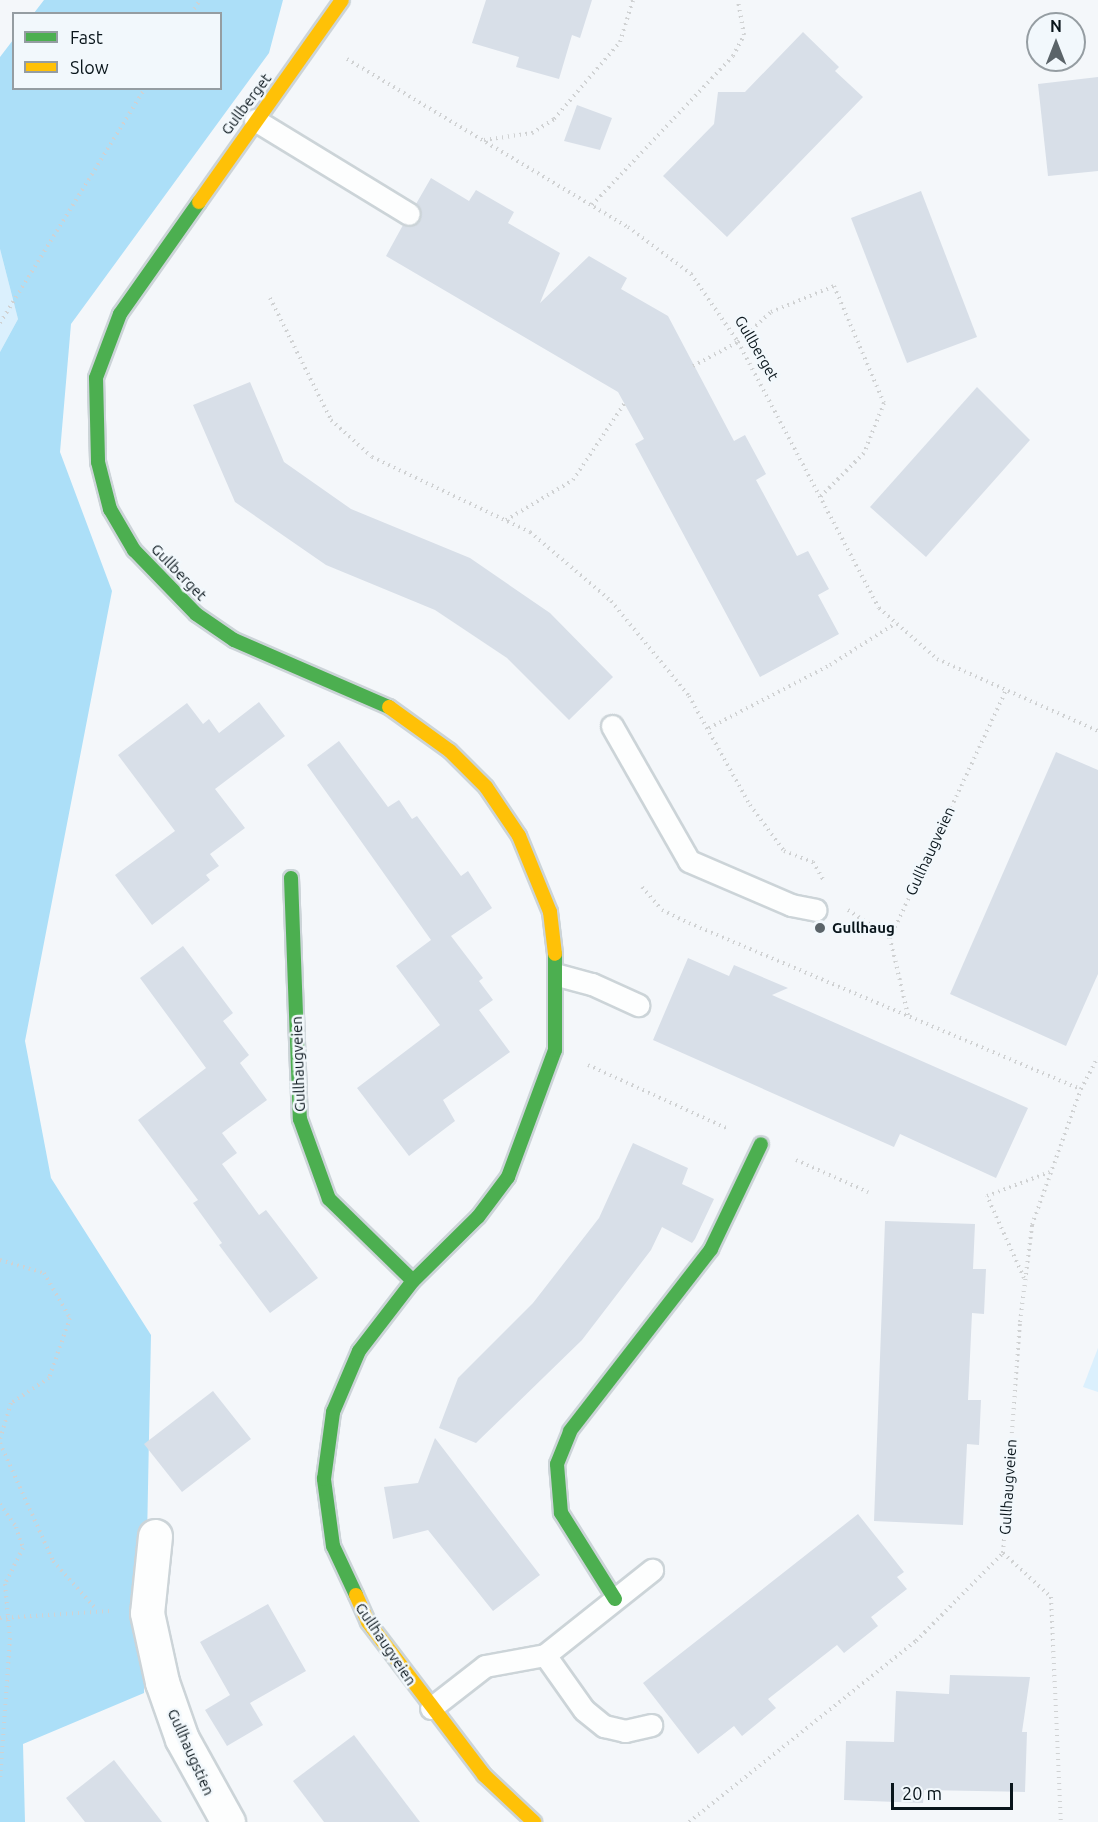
<!DOCTYPE html>
<style>
body{margin:0}
#map{position:relative;width:1098px;height:1822px;overflow:hidden;background:#f4f7fa;font-family:Ubuntu,sans-serif}
div>[style]{position:absolute}
.green>*{inset:0;background:#dbf0fd}
.forest>*{inset:0;background:#acdff8}
.building>*{inset:0;background:#d8dfe8}
.path>*{height:4px;margin-top:-2px;transform-origin:0;background:repeating-linear-gradient(90deg,#d0d2d3 0 1.5px,transparent 0 6px)}
.roads{filter:drop-shadow(2px 0 #ccd4d8) drop-shadow(-2px 0 #ccd4d8) drop-shadow(0 2px #ccd4d8) drop-shadow(0 -2px #ccd4d8)}
.lane>*{height:21px;margin:-10.5px;padding:0 10.5px;transform-origin:10.5px;border-radius:10.5px;background:#fdfefe}
.street>*{height:33px;margin:-16.5px;padding:0 16.5px;transform-origin:16.5px;border-radius:16.5px;background:#fdfefe}
.fast>*{height:14px;margin:-7px;padding:0 7px;transform-origin:7px;border-radius:7px;background:#4caf50}
.slow>*{height:14px;margin:-7px;padding:0 7px;transform-origin:7px;border-radius:7px;background:#ffc107}
.dots>*{width:16px;height:16px;translate:-50% -50%;box-sizing:border-box;border:3px solid #f2f8fc;border-radius:50%}
span{translate:-50% -50%;white-space:nowrap;text-align:center;line-height:1.15;-webkit-text-stroke:5px #f2f8fc;paint-order:stroke}
.street-label{font-size:15px;color:#09151b}
.poi-label{font-size:15px;color:#09151b;font-weight:700}
.left{translate:0 -50%;text-align:left}
.legend{position:absolute;left:12px;top:12px;width:210px;height:78px;box-sizing:border-box;background:#f2f8fc;border:2px solid #959da2;margin:0;padding:8px 10px;list-style:none;font-size:18px;color:#09151b}
.legend li{display:flex;align-items:center;gap:12px;height:30px}
.legend b{width:30px;border:2px solid #959da2}
.north{position:absolute;left:1026px;top:12px;width:60px;height:60px;box-sizing:border-box;background:#f2f8fc;border:2px solid #959da2;border-radius:50%;rotate:0deg;font-size:16px;font-weight:700;line-height:24px;text-align:center;color:#09151b}
.north::after{content:'';display:block;margin:auto;width:21px;height:27px;background:#5b6469;clip-path:polygon(50% 0,100% 100%,50% 72%,0 100%)}
.scale{position:absolute;left:891px;top:1783px;width:122px;height:27px;box-sizing:border-box;border:3px solid #09151b;border-top:0;padding-left:8px;font-size:18px;line-height:21px;white-space:nowrap;color:#09151b;-webkit-text-stroke:4px #f2f8fc;paint-order:stroke}
</style>
<div id="map">
<div class="green">
<div style="clip-path:polygon(0 249px,18px 319px,0 352px)"></div>
<div style="clip-path:polygon(1098px 1348px,1098px 1392px,1083px 1387px)"></div>
</div>
<div class="forest">
<div style="clip-path:polygon(44px 0,283px 0,269px 53px,71px 324px,60px 452px,112px 591px,25px 1041px,51px 1178px,151px 1335px,144px 1693px,23px 1744px,25px 1822px,0 1822px,0 352px,18px 319px,0 249px,0 57px,13px 40px,14px 88px,220px 88px,220px 14px,34px 13px)"></div>
</div>
<div class="building">
<div style="clip-path:polygon(486px 0,592px 0,580px 38px,572px 35px,559px 79px,516px 67px,519px 57px,472px 43px)"></div>
<div style="clip-path:polygon(803px 32px,839px 67px,835px 71px,863px 97px,727px 237px,663px 176px,714px 124px,718px 92px,745px 92px)"></div>
<div style="clip-path:polygon(1098px 77px,1098px 171px,1048px 176px,1038px 84px)"></div>
<div style="clip-path:polygon(577px 105px,612px 118px,600px 150px,564px 141px)"></div>
<div style="clip-path:polygon(431px 178px,469px 201px,476px 190px,514px 212px,508px 223px,560px 253px,540px 303px,589px 256px,627px 278px,621px 289px,668px 316px,734px 441px,745px 435px,766px 474px,756px 480px,797px 556px,808px 551px,829px 589px,818px 595px,839px 634px,760px 677px,635px 444px,644px 439px,618px 392px,386px 256px,403px 225px,420px 220px,416px 204px)"></div>
<div style="clip-path:polygon(921px 191px,977px 337px,907px 363px,851px 218px)"></div>
<div style="clip-path:polygon(250px 382px,284px 462px,351px 509px,470px 558px,550px 613px,613px 677px,569px 720px,507px 658px,435px 610px,326px 565px,235px 502px,193px 405px)"></div>
<div style="clip-path:polygon(977px 387px,1030px 440px,926px 557px,870px 507px)"></div>
<div style="clip-path:polygon(259px 702px,285px 736px,215px 789px,245px 828px,210px 854px,219px 866px,206px 875px,210px 880px,152px 925px,115px 875px,175px 831px,118px 755px,187px 703px,203px 724px,209px 719px,219px 733px)"></div>
<div style="clip-path:polygon(339px 741px,388px 807px,399px 800px,412px 819px,417px 816px,461px 876px,468px 871px,492px 908px,451px 936px,483px 978px,479px 981px,493px 1000px,479px 1010px,510px 1052px,443px 1100px,455px 1121px,409px 1156px,357px 1088px,440px 1025px,396px 966px,431px 940px,307px 765px)"></div>
<div style="clip-path:polygon(1056px 752px,1098px 770px,1098px 974px,1066px 1046px,950px 994px)"></div>
<div style="clip-path:polygon(183px 946px,233px 1013px,223px 1021px,249px 1055px,240px 1063px,267px 1100px,222px 1133px,237px 1153px,222px 1164px,259px 1215px,266px 1210px,318px 1278px,270px 1313px,219px 1245px,222px 1243px,193px 1203px,198px 1200px,138px 1120px,206px 1068px,140px 978px)"></div>
<div style="clip-path:polygon(688px 958px,729px 976px,734px 965px,788px 988px,772px 995px,1028px 1108px,996px 1178px,900px 1134px,894px 1147px,653px 1040px)"></div>
<div style="clip-path:polygon(633px 1143px,688px 1168px,682px 1184px,714px 1199px,695px 1239px,692px 1243px,662px 1227px,651px 1250px,582px 1340px,476px 1443px,439px 1428px,458px 1378px,533px 1303px,599px 1218px)"></div>
<div style="clip-path:polygon(885px 1221px,975px 1224px,973px 1269px,986px 1269px,984px 1314px,972px 1313px,968px 1400px,981px 1400px,979px 1445px,967px 1444px,963px 1525px,874px 1521px)"></div>
<div style="clip-path:polygon(213px 1391px,251px 1439px,182px 1492px,144px 1444px)"></div>
<div style="clip-path:polygon(435px 1438px,540px 1575px,493px 1611px,428px 1530px,393px 1539px,384px 1487px,418px 1483px)"></div>
<div style="clip-path:polygon(858px 1514px,904px 1572px,897px 1577px,907px 1589px,871px 1617px,878px 1626px,844px 1653px,837px 1645px,768px 1699px,776px 1708px,742px 1736px,734px 1726px,698px 1754px,643px 1683px)"></div>
<div style="clip-path:polygon(268px 1604px,306px 1671px,250px 1703px,263px 1725px,227px 1746px,205px 1710px,230px 1695px,200px 1642px)"></div>
<div style="clip-path:polygon(950px 1675px,1030px 1677px,1022px 1732px,1027px 1732px,1025px 1792px,924px 1790px,923px 1803px,844px 1800px,846px 1741px,894px 1742px,896px 1691px,949px 1694px)"></div>
<div style="clip-path:polygon(354px 1735px,420px 1822px,324px 1822px,293px 1781px)"></div>
<div style="clip-path:polygon(114px 1760px,162px 1822px,85px 1822px,66px 1798px)"></div>
</div>
<div class="path">
<div style="left:191px;top:14px;width:17px;rotate:-57deg"></div>
<div style="left:347px;top:59px;width:327px;rotate:30.9deg"></div>
<div style="left:628px;top:227px;width:79px;rotate:36.7deg"></div>
<div style="left:691px;top:274px;width:83px;rotate:55.3deg"></div>
<div style="left:738px;top:342px;width:301px;rotate:62.1deg"></div>
<div style="left:879px;top:608px;width:77px;rotate:41.3deg"></div>
<div style="left:937px;top:659px;width:176px;rotate:24.1deg"></div>
<div style="left:484px;top:140px;width:49px;rotate:-8.3deg"></div>
<div style="left:532px;top:133px;width:26px;rotate:-32deg"></div>
<div style="left:554px;top:119px;width:101px;rotate:-49.4deg"></div>
<div style="left:620px;top:42px;width:44px;rotate:-72.8deg"></div>
<div style="left:592px;top:205px;width:205px;rotate:-46.6deg"></div>
<div style="left:733px;top:56px;width:24px;rotate:-62deg"></div>
<div style="left:744px;top:35px;width:36px;rotate:-100deg"></div>
<div style="left:270px;top:298px;width:136px;rotate:63.4deg"></div>
<div style="left:331px;top:420px;width:55px;rotate:42.1deg"></div>
<div style="left:372px;top:457px;width:175px;rotate:25.4deg"></div>
<div style="left:530px;top:532px;width:106px;rotate:40.4deg"></div>
<div style="left:611px;top:601px;width:123px;rotate:50.6deg"></div>
<div style="left:689px;top:696px;width:125px;rotate:60.8deg"></div>
<div style="left:750px;top:805px;width:57px;rotate:53.5deg"></div>
<div style="left:784px;top:851px;width:31px;rotate:21deg"></div>
<div style="left:813px;top:862px;width:20px;rotate:60deg"></div>
<div style="left:0;top:323px;width:276px;rotate:-58.3deg"></div>
<div style="left:693px;top:366px;width:51px;rotate:-28.1deg"></div>
<div style="left:738px;top:342px;width:45px;rotate:-42.3deg"></div>
<div style="left:771px;top:312px;width:68px;rotate:-22.4deg"></div>
<div style="left:834px;top:286px;width:127px;rotate:66.9deg"></div>
<div style="left:884px;top:403px;width:54px;rotate:111.8deg"></div>
<div style="left:864px;top:453px;width:65px;rotate:135deg"></div>
<div style="left:506px;top:520px;width:78px;rotate:-30.8deg"></div>
<div style="left:573px;top:480px;width:95px;rotate:-56.1deg"></div>
<div style="left:709px;top:728px;width:136px;rotate:-27.5deg"></div>
<div style="left:830px;top:665px;width:78px;rotate:-32.5deg"></div>
<div style="left:642px;top:887px;width:30px;rotate:49deg"></div>
<div style="left:662px;top:910px;width:30px;rotate:26deg"></div>
<div style="left:689px;top:923px;width:426px;rotate:23deg"></div>
<div style="left:848px;top:910px;width:50px;rotate:33.7deg"></div>
<div style="left:908px;top:1015px;width:79px;rotate:-103.2deg"></div>
<div style="left:890px;top:938px;width:272px;rotate:-64.9deg"></div>
<div style="left:588px;top:1065px;width:152px;rotate:24.5deg"></div>
<div style="left:796px;top:1160px;width:79px;rotate:24deg"></div>
<div style="left:0;top:1260px;width:46px;rotate:16.5deg"></div>
<div style="left:44px;top:1273px;width:52px;rotate:60deg"></div>
<div style="left:70px;top:1318px;width:64px;rotate:109.3deg"></div>
<div style="left:49px;top:1378px;width:45px;rotate:146.7deg"></div>
<div style="left:11px;top:1403px;width:39px;rotate:107deg"></div>
<div style="left:1024px;top:1278px;width:90px;rotate:-114.3deg"></div>
<div style="left:987px;top:1196px;width:67px;rotate:-20.9deg"></div>
<div style="left:0;top:1443px;width:129px;rotate:65.8deg"></div>
<div style="left:53px;top:1561px;width:66px;rotate:48.1deg"></div>
<div style="left:0;top:1504px;width:28px;rotate:55deg"></div>
<div style="left:16px;top:1527px;width:22px;rotate:72deg"></div>
<div style="left:23px;top:1548px;width:40px;rotate:116.6deg"></div>
<div style="left:5px;top:1584px;width:54px;rotate:84.7deg"></div>
<div style="left:10px;top:1638px;width:142px;rotate:94deg"></div>
<div style="left:1003px;top:1553px;width:65px;rotate:42.5deg"></div>
<div style="left:1051px;top:1597px;width:225px;rotate:87.5deg"></div>
<div style="left:0;top:1618px;width:110px;rotate:-3.6deg"></div>
<div style="left:689px;top:1822px;width:290px;rotate:-38.6deg"></div>
<div style="left:916px;top:1641px;width:124px;rotate:-45.3deg"></div>
<div style="left:1003px;top:1553px;width:232px;rotate:-85.8deg"></div>
<div style="left:1020px;top:1322px;width:98px;rotate:-82.9deg"></div>
<div style="left:1032px;top:1225px;width:145px;rotate:-70.2deg"></div>
<div style="left:1081px;top:1089px;width:36px;rotate:-62deg"></div>
</div>
<div class="roads">
<div class="lane">
<div style="left:255px;top:120px;width:180px;rotate:31.4deg"></div>
<div style="left:612px;top:726px;width:155px;rotate:60.3deg"></div>
<div style="left:689px;top:861px;width:111px;rotate:23.3deg"></div>
<div style="left:791px;top:905px;width:25px;rotate:11deg"></div>
<div style="left:558px;top:975px;width:35px;rotate:15deg"></div>
<div style="left:592px;top:984px;width:51px;rotate:24.5deg"></div>
<div style="left:545px;top:1655px;width:67px;rotate:54.7deg"></div>
<div style="left:584px;top:1710px;width:26px;rotate:39deg"></div>
<div style="left:604px;top:1726px;width:22px;rotate:13deg"></div>
<div style="left:625px;top:1731px;width:27px;rotate:-13deg"></div>
<div style="left:431px;top:1708px;width:68px;rotate:-37.9deg"></div>
<div style="left:485px;top:1666px;width:61px;rotate:-10.4deg"></div>
<div style="left:545px;top:1655px;width:137px;rotate:-38.5deg"></div>
</div>
<div class="street">
<div style="left:155px;top:1536px;width:77px;rotate:95.9deg"></div>
<div style="left:147px;top:1613px;width:71px;rotate:77.7deg"></div>
<div style="left:162px;top:1682px;width:60px;rotate:70.7deg"></div>
<div style="left:182px;top:1739px;width:95px;rotate:61deg"></div>
</div>
<div class="fast">
<div style="left:199px;top:202px;width:137px;rotate:125.2deg"></div>
<div style="left:120px;top:314px;width:68px;rotate:110.6deg"></div>
<div style="left:96px;top:378px;width:84px;rotate:88.6deg"></div>
<div style="left:98px;top:462px;width:49px;rotate:75.7deg"></div>
<div style="left:110px;top:509px;width:48px;rotate:59.7deg"></div>
<div style="left:134px;top:550px;width:89px;rotate:45.9deg"></div>
<div style="left:196px;top:614px;width:46px;rotate:34.4deg"></div>
<div style="left:234px;top:640px;width:169px;rotate:23.4deg"></div>
<div style="left:291px;top:878px;width:241px;rotate:87.9deg"></div>
<div style="left:300px;top:1119px;width:85px;rotate:70.1deg"></div>
<div style="left:329px;top:1199px;width:117px;rotate:44.3deg"></div>
<div style="left:356px;top:1595px;width:54px;rotate:-115.1deg"></div>
<div style="left:333px;top:1546px;width:68px;rotate:-97.7deg"></div>
<div style="left:324px;top:1479px;width:68px;rotate:-82.3deg"></div>
<div style="left:333px;top:1412px;width:66px;rotate:-66.9deg"></div>
<div style="left:359px;top:1351px;width:88px;rotate:-52.4deg"></div>
<div style="left:413px;top:1281px;width:91px;rotate:-44.6deg"></div>
<div style="left:478px;top:1217px;width:50px;rotate:-53.1deg"></div>
<div style="left:508px;top:1177px;width:135px;rotate:-69.7deg"></div>
<div style="left:555px;top:1050px;width:96px;rotate:-90deg"></div>
<div style="left:615px;top:1599px;width:102px;rotate:-122.1deg"></div>
<div style="left:561px;top:1513px;width:49px;rotate:-94.7deg"></div>
<div style="left:557px;top:1464px;width:35px;rotate:-68deg"></div>
<div style="left:570px;top:1431px;width:230px;rotate:-52.2deg"></div>
<div style="left:711px;top:1249px;width:116px;rotate:-64.5deg"></div>
</div>
<div class="slow">
<div style="left:199px;top:202px;width:247px;rotate:-54.7deg"></div>
<div style="left:389px;top:707px;width:75px;rotate:35.8deg"></div>
<div style="left:450px;top:751px;width:51px;rotate:45deg"></div>
<div style="left:486px;top:787px;width:59px;rotate:56deg"></div>
<div style="left:519px;top:836px;width:82px;rotate:67.8deg"></div>
<div style="left:550px;top:912px;width:42px;rotate:83.2deg"></div>
<div style="left:356px;top:1595px;width:30px;rotate:66deg"></div>
<div style="left:368px;top:1622px;width:192px;rotate:52.8deg"></div>
<div style="left:484px;top:1775px;width:69px;rotate:43.2deg"></div>
</div>
</div>
<div class="dots">
<div style="left:820px;top:928px;background:#5b6469"></div>
</div>
<div class="street-label">
<span style="left:246px;top:104px;rotate:-53deg">Gullberget</span>
<span style="left:757px;top:348px;rotate:60deg">Gullberget</span>
<span style="left:179px;top:572px;rotate:46deg">Gullberget</span>
<span style="left:930px;top:851px;rotate:-65deg">Gullhaugveien</span>
<span style="left:298px;top:1064px;rotate:-92deg">Gullhaugveien</span>
<span style="left:1008px;top:1487px;rotate:-86deg">Gullhaugveien</span>
<span style="left:386px;top:1644px;rotate:56deg">Gullhaugveien</span>
<span style="left:191px;top:1752px;rotate:66deg">Gullhaugstien</span>
</div>
<div class="poi-label">
<span class="left" style="left:832px;top:928px">Gullhaug</span>
</div>
<ul class="legend">
<li><b style="height:8px;background:#4caf50"></b>Fast</li>
<li><b style="height:8px;background:#ffc107"></b>Slow</li>
</ul>
<div class="north">N</div>
<div class="scale">20 m</div>
</div>
